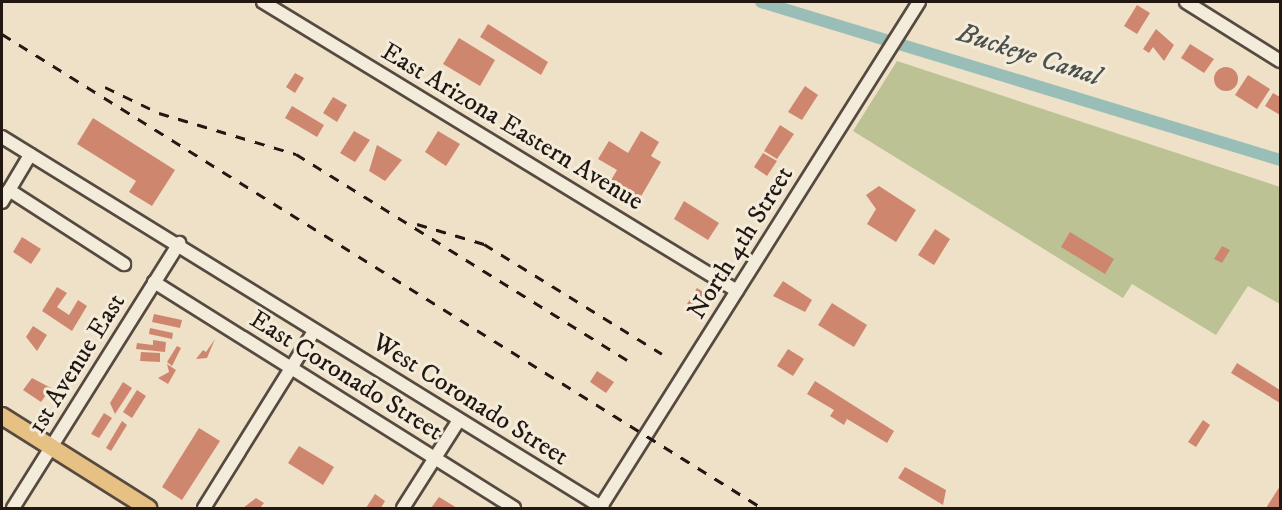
<!DOCTYPE html>
<style>
body{margin:0}
#map{position:relative;width:1282px;height:510px;overflow:hidden;background:#eee1c8;font-family:"IM FELL DW Pica",serif}
div>[style]{position:absolute}
.green>*{inset:0;background:#bcc294}
.canal>*{height:12px;margin:-6px;padding:0 6px;transform-origin:6px;border-radius:6px;background:#99bdb7}
.building>*{inset:0;background:#ce876e}
.round{border-radius:50%}
.roads{filter:drop-shadow(2px 0 #564a40) drop-shadow(-2px 0 #564a40) drop-shadow(0 2px #564a40) drop-shadow(0 -2px #564a40)}
.minor>*{height:12px;margin:-6px;padding:0 6px;transform-origin:6px;border-radius:6px;background:#f4ecdb}
.major>*{height:16px;margin:-8px;padding:0 8px;transform-origin:8px;border-radius:8px;background:#e7c084}
.rail>*{height:3px;margin-top:-1.5px;transform-origin:0;background:repeating-linear-gradient(90deg,#231712 0 10px,transparent 0 20px)}
span{translate:-50% -50%;white-space:nowrap;text-align:center;line-height:1.15;-webkit-text-stroke:6px #f4ecdb;paint-order:stroke}
.street-label{font-size:26px;color:#231712}
.water-label{font-size:27px;color:#4c514c;font-style:italic}
.frame{position:absolute;inset:0;border:3px solid #231712;pointer-events:none}
</style>
<div id="map">
<div class="green">
<div style="clip-path:polygon(897px 61px,1280px 187px,1280px 304px,1248px 286px,1216px 335px,1132px 284px,1123px 298px,853px 131px)"></div>
</div>
<div class="canal">
<div style="left:761px;top:2px;width:543px;rotate:16.93deg"></div>
</div>
<div class="building">
<div style="clip-path:polygon(1137px 5px,1150px 13px,1137px 34px,1124px 26px)"></div>
<div style="clip-path:polygon(488px 24px,548px 62px,541px 75px,480px 37px)"></div>
<div style="clip-path:polygon(1156px 29px,1174px 45px,1164px 61px,1153px 47px,1149px 53px,1143px 49px)"></div>
<div style="clip-path:polygon(459px 38px,495px 60px,480px 86px,443px 64px)"></div>
<div style="clip-path:polygon(1190px 44px,1214px 59px,1204px 73px,1181px 58px)"></div>
<div class="round" style="left:1214px;top:67px;width:24px;height:24px"></div>
<div style="clip-path:polygon(295px 73px,304px 78px,295px 93px,286px 87px)"></div>
<div style="clip-path:polygon(1248px 75px,1270px 89px,1257px 109px,1235px 95px)"></div>
<div style="clip-path:polygon(805px 86px,818px 95px,802px 120px,788px 112px)"></div>
<div style="clip-path:polygon(1273px 93px,1280px 97px,1280px 115px,1265px 106px)"></div>
<div style="clip-path:polygon(333px 97px,347px 105px,337px 122px,323px 113px)"></div>
<div style="clip-path:polygon(292px 106px,324px 125px,317px 137px,285px 118px)"></div>
<div style="clip-path:polygon(93px 118px,175px 170px,152px 206px,129px 192px,136px 181px,77px 144px)"></div>
<div style="clip-path:polygon(780px 125px,794px 134px,777px 159px,764px 151px)"></div>
<div style="clip-path:polygon(354px 131px,370px 140px,355px 162px,340px 153px)"></div>
<div style="clip-path:polygon(438px 131px,460px 144px,446px 166px,425px 152px)"></div>
<div style="clip-path:polygon(641px 131px,659px 142px,651px 156px,661px 162px,636px 205px,607px 187px,617px 170px,598px 159px,609px 141px,628px 153px)"></div>
<div style="clip-path:polygon(377px 145px,402px 160px,385px 181px,369px 171px)"></div>
<div style="clip-path:polygon(763px 153px,777px 161px,767px 176px,754px 167px)"></div>
<div style="clip-path:polygon(879px 186px,916px 210px,896px 242px,867px 224px,876px 209px,866px 195px)"></div>
<div style="clip-path:polygon(684px 201px,719px 223px,708px 240px,674px 219px)"></div>
<div style="clip-path:polygon(935px 229px,950px 239px,934px 265px,918px 255px)"></div>
<div style="clip-path:polygon(1070px 232px,1114px 259px,1105px 274px,1061px 247px)"></div>
<div style="clip-path:polygon(22px 237px,41px 249px,31px 264px,13px 252px)"></div>
<div style="clip-path:polygon(1222px 246px,1230px 250px,1222px 263px,1214px 259px)"></div>
<div style="clip-path:polygon(783px 281px,812px 300px,805px 312px,773px 296px)"></div>
<div style="clip-path:polygon(57px 287px,67px 293px,57px 307px,69px 315px,78px 300px,87px 306px,72px 331px,42px 311px)"></div>
<div style="clip-path:polygon(697px 288px,708px 295px,698px 311px,687px 304px)"></div>
<div style="clip-path:polygon(832px 303px,867px 325px,854px 347px,818px 325px)"></div>
<div style="clip-path:polygon(154px 314px,182px 320px,180px 328px,152px 322px)"></div>
<div style="clip-path:polygon(33px 326px,47px 335px,37px 351px,26px 337px)"></div>
<div style="clip-path:polygon(150px 328px,173px 333px,172px 339px,149px 334px)"></div>
<div style="clip-path:polygon(215px 339px,207px 358px,196px 359px,203px 350px,206px 352px)"></div>
<div style="clip-path:polygon(153px 340px,166px 342px,165px 352px,136px 349px,137px 343px,153px 345px)"></div>
<div style="clip-path:polygon(177px 346px,181px 348px,172px 366px,167px 362px)"></div>
<div style="clip-path:polygon(788px 349px,804px 359px,793px 376px,777px 366px)"></div>
<div style="clip-path:polygon(141px 352px,160px 353px,160px 362px,140px 361px)"></div>
<div style="clip-path:polygon(1237px 363px,1280px 390px,1280px 403px,1231px 373px)"></div>
<div style="clip-path:polygon(167px 364px,176px 370px,168px 384px,158px 378px,169px 372px)"></div>
<div style="clip-path:polygon(597px 371px,614px 382px,606px 393px,590px 382px)"></div>
<div style="clip-path:polygon(32px 378px,51px 388px,41px 402px,23px 390px)"></div>
<div style="clip-path:polygon(815px 381px,894px 431px,887px 443px,847px 419px,844px 425px,830px 416px,834px 410px,807px 394px)"></div>
<div style="clip-path:polygon(123px 382px,132px 388px,115px 414px,110px 403px)"></div>
<div style="clip-path:polygon(137px 390px,146px 396px,132px 418px,123px 412px)"></div>
<div style="clip-path:polygon(104px 413px,112px 418px,99px 438px,91px 434px)"></div>
<div style="clip-path:polygon(1203px 420px,1210px 425px,1196px 447px,1188px 442px)"></div>
<div style="clip-path:polygon(122px 421px,127px 425px,111px 451px,106px 448px)"></div>
<div style="clip-path:polygon(199px 428px,220px 441px,182px 500px,162px 487px)"></div>
<div style="clip-path:polygon(299px 446px,334px 467px,323px 485px,288px 463px)"></div>
<div style="clip-path:polygon(905px 467px,946px 490px,943px 505px,898px 478px)"></div>
<div style="clip-path:polygon(1280px 486px,1280px 508px,1266px 508px)"></div>
<div style="clip-path:polygon(375px 494px,385px 501px,381px 508px,366px 508px)"></div>
<div style="clip-path:polygon(439px 497px,457px 508px,431px 508px)"></div>
<div style="clip-path:polygon(256px 498px,264px 503px,260px 508px,243px 508px)"></div>
</div>
<div class="roads">
<div class="minor">
<div style="left:263px;top:2px;width:555px;rotate:31.37deg"></div>
<div style="left:1186px;top:2px;width:111px;rotate:32.1deg"></div>
<div style="left:2px;top:137px;width:706px;rotate:31.69deg"></div>
<div style="left:9px;top:190px;width:137px;rotate:32.8deg"></div>
<div style="left:2px;top:202px;width:55px;rotate:-59.2deg"></div>
<div style="left:154px;top:282px;width:425px;rotate:32.1deg"></div>
<div style="left:13px;top:508px;width:313px;rotate:-57.9deg"></div>
<div style="left:204px;top:508px;width:208px;rotate:-58.1deg"></div>
<div style="left:403px;top:508px;width:104px;rotate:-57.5deg"></div>
<div style="left:600px;top:508px;width:598px;rotate:-57.77deg"></div>
</div>
<div class="major">
<div style="left:2px;top:416px;width:173px;rotate:32.2deg"></div>
</div>
</div>
<div class="rail">
<div style="left:2px;top:34px;width:896px;rotate:31.95deg"></div>
<div style="left:105px;top:87px;width:60px;rotate:25.7deg"></div>
<div style="left:159px;top:113px;width:143px;rotate:16.7deg"></div>
<div style="left:296px;top:154px;width:390px;rotate:31.9deg"></div>
<div style="left:417px;top:224px;width:70px;rotate:16.6deg"></div>
<div style="left:484px;top:244px;width:209px;rotate:31.7deg"></div>
</div>
<div class="street-label">
<span style="left:512px;top:127px;rotate:31deg">East Arizona Eastern Avenue</span>
<span style="left:741px;top:243px;rotate:-58deg">North 4th Street</span>
<span style="left:77px;top:364px;rotate:-58deg">1st Avenue East</span>
<span style="left:346px;top:376px;rotate:32deg">East Coronado Street</span>
<span style="left:470px;top:400px;rotate:32deg">West Coronado Street</span>
</div>
<div class="water-label">
<span style="left:1029px;top:55px;rotate:18deg">Buckeye Canal</span>
</div>
<div class="frame"></div>
</div>
